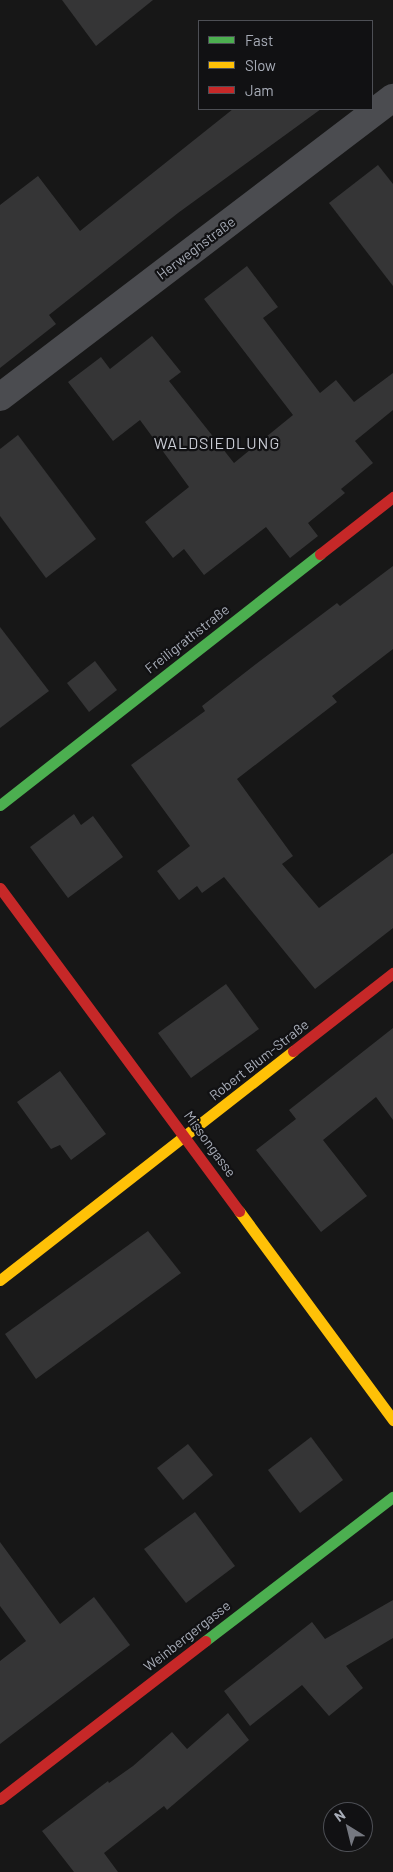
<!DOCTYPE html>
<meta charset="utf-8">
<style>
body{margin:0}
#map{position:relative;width:393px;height:1872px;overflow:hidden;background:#171717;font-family:Barlow,sans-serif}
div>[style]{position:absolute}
.building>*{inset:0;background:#353536}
.street>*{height:28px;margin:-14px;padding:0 14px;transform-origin:14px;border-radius:14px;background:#4b4c50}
.fast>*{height:11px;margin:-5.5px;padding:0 5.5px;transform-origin:5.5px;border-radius:5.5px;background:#4caf50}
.slow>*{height:11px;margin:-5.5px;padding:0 5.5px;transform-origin:5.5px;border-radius:5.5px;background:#ffc107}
.jam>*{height:11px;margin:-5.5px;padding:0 5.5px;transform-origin:5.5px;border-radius:5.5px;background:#c62828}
span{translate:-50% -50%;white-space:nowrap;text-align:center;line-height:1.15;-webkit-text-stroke:4.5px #111113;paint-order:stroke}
.street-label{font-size:14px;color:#a8adb8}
.quarter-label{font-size:16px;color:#c9ccd4;letter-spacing:1px}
.legend{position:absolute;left:198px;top:20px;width:175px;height:90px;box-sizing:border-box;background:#111113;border:1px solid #4d4f55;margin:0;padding:6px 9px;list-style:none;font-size:15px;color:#a8adb8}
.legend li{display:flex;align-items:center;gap:10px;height:25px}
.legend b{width:25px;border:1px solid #4d4f55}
.north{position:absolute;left:323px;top:1802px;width:50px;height:50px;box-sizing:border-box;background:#111113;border:1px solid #4d4f55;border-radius:50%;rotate:324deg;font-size:14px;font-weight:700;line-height:20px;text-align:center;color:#a8adb8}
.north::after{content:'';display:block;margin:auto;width:18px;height:22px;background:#757880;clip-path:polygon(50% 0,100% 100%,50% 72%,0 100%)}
</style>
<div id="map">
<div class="building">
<div style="clip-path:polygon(62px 0,153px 0,96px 46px)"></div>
<div style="clip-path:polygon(233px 109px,321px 109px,178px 213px,49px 315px,56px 324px,0 368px,0 205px,38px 176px,80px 231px)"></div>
<div style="clip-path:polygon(378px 165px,393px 184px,393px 286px,329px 203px)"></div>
<div style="clip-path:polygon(247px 266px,278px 307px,263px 318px,320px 393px,336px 380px,354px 402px,393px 373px,393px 410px,355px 441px,373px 463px,341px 489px,345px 493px,308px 523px,318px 536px,290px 558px,266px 527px,204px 575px,184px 549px,173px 558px,145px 522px,189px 487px,140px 420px,113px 441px,68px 382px,101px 357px,110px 369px,152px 336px,181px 372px,169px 381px,234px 463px,293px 415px,204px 299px)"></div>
<div style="clip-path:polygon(18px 435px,96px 539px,46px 578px,0 516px,0 449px)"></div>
<div style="clip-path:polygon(393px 566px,393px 649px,332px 696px,337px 702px,237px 779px,293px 856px,282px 864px,319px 908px,393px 853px,393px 928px,315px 989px,224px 877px,202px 893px,197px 886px,179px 900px,157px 871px,190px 846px,131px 765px,205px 711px,202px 706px,256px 664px,337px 603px,340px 606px)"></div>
<div style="clip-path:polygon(0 627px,49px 691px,0 728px)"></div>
<div style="clip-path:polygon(95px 661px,117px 690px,89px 712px,67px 683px)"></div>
<div style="clip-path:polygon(74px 814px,81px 825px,93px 816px,123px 857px,68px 898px,30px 847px)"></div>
<div style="clip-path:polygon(226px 984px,259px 1029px,191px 1078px,158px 1033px)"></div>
<div style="clip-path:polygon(393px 1028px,393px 1120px,376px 1097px,323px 1140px,367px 1196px,321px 1232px,256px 1150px,296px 1119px,289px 1110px)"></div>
<div style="clip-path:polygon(60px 1071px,106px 1134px,71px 1160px,60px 1145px,51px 1149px,17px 1102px)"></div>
<div style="clip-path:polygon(148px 1231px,181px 1273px,36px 1379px,5px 1334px)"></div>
<div style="clip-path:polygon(311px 1437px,343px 1480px,300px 1513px,268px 1470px)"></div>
<div style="clip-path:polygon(188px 1444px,213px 1475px,183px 1500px,157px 1468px)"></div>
<div style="clip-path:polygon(195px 1512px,235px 1566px,186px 1603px,144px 1549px)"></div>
<div style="clip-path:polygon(0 1542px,60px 1624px,94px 1597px,130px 1645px,0 1744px,0 1661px,26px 1641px,0 1606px)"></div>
<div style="clip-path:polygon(393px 1600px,393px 1638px,346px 1666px,363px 1688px,329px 1716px,302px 1685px,250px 1726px,224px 1691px,312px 1622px,325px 1639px)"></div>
<div style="clip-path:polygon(228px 1713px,249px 1740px,167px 1810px,164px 1806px,104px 1853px,118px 1872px,74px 1872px,42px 1831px,108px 1781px,109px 1783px,133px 1766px,172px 1732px,187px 1749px)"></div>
</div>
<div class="street">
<div style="left:0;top:397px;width:494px;rotate:-37.3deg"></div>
</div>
<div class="fast">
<div style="left:0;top:805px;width:407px;rotate:-38.1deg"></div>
<div style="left:205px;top:1641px;width:237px;rotate:-37.5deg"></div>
</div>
<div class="slow">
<div style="left:239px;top:1211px;width:260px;rotate:53.6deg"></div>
<div style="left:0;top:1280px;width:372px;rotate:-38deg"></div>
</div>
<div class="jam">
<div style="left:320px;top:554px;width:93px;rotate:-38deg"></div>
<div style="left:0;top:888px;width:402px;rotate:53.5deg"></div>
<div style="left:293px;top:1051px;width:127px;rotate:-38deg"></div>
<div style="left:0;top:1799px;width:259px;rotate:-37.6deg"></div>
</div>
<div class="street-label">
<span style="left:196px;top:248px;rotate:-37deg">Herweghstraße</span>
<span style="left:187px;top:639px;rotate:-38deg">Freiligrathstraße</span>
<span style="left:259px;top:1060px;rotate:-38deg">Robert Blum-Straße</span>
<span style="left:210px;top:1144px;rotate:54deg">Missongasse</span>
<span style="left:187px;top:1636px;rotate:-38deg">Weinbergergasse</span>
</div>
<div class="quarter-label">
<span style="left:217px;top:443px">WALDSIEDLUNG</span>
</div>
<ul class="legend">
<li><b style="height:6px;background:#4caf50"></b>Fast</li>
<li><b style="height:6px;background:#ffc107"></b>Slow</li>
<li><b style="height:6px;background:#c62828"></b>Jam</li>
</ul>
<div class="north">N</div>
</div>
